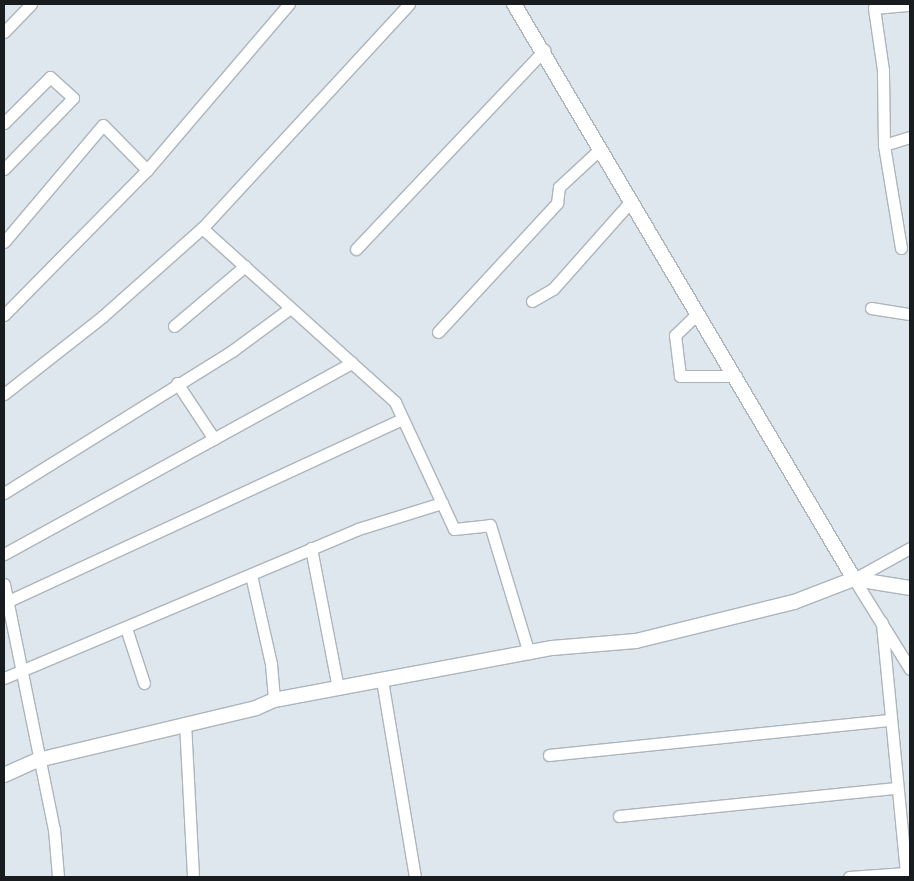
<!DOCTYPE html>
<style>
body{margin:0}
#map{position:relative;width:914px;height:881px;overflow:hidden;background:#dfe7ee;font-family:Merriweather,serif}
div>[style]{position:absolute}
.roads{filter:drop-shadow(1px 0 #adb5bb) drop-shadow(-1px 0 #adb5bb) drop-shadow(0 1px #adb5bb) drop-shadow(0 -1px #adb5bb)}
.minor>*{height:11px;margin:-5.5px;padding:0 5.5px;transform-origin:5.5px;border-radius:5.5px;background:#fff}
.major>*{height:14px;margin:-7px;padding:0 7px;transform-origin:7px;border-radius:7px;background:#fff}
span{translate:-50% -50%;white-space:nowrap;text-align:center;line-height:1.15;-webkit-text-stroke:5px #dfe7ee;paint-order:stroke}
.frame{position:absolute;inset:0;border:5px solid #191c1e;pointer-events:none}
</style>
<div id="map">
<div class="roads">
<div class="minor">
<div style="left:409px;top:4px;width:305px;rotate:132.7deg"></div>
<div style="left:202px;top:228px;width:260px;rotate:42deg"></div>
<div style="left:395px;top:402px;width:140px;rotate:65.1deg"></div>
<div style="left:454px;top:529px;width:36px;rotate:-6deg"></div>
<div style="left:490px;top:525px;width:134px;rotate:73.1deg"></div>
<div style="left:4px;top:32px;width:39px;rotate:-46deg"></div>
<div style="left:4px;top:123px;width:65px;rotate:-45deg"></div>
<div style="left:50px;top:77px;width:31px;rotate:42deg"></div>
<div style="left:73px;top:98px;width:99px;rotate:134.2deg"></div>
<div style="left:884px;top:145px;width:27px;rotate:-17deg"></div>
<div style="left:4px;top:242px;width:153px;rotate:-49.8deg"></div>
<div style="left:103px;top:125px;width:63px;rotate:45.6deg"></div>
<div style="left:901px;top:248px;width:104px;rotate:-99.4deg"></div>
<div style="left:884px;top:145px;width:75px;rotate:-90.8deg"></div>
<div style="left:883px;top:70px;width:63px;rotate:-98.3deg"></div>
<div style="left:874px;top:8px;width:36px;rotate:-5deg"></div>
<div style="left:356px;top:249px;width:274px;rotate:-46.6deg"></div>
<div style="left:532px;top:301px;width:24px;rotate:-30deg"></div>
<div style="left:553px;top:289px;width:118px;rotate:-48.4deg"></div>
<div style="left:871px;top:308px;width:39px;rotate:9deg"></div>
<div style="left:698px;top:313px;width:32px;rotate:136deg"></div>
<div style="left:675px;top:335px;width:41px;rotate:83deg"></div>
<div style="left:680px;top:376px;width:56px"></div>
<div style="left:4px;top:315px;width:204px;rotate:-45.4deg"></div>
<div style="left:147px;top:170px;width:218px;rotate:-49.5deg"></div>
<div style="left:174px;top:326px;width:93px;rotate:-40.2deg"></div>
<div style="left:438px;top:332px;width:176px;rotate:-47.3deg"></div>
<div style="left:557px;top:203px;width:16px;rotate:-83deg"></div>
<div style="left:559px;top:187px;width:56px;rotate:-42.8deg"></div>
<div style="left:177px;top:383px;width:67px;rotate:56.5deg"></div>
<div style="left:4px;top:394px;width:126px;rotate:-38.2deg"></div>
<div style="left:103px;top:316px;width:132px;rotate:-41.6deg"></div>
<div style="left:4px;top:493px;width:269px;rotate:-31.9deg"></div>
<div style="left:232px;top:351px;width:71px;rotate:-36.4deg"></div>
<div style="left:311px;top:548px;width:143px;rotate:79.1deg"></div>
<div style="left:910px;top:548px;width:64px;rotate:151deg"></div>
<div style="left:854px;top:579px;width:106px;rotate:58.1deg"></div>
<div style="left:4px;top:554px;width:397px;rotate:-28.8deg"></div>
<div style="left:251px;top:575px;width:91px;rotate:77.3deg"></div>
<div style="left:271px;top:664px;width:36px;rotate:85deg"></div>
<div style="left:4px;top:584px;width:250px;rotate:78.5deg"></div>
<div style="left:54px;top:829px;width:48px;rotate:85.2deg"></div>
<div style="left:4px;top:603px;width:438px;rotate:-24.8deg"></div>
<div style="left:126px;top:628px;width:58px;rotate:71.9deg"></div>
<div style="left:4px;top:678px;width:384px;rotate:-22.8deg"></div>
<div style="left:358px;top:529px;width:88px;rotate:-17.2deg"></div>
<div style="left:382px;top:680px;width:200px;rotate:80.5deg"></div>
<div style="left:185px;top:723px;width:154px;rotate:87deg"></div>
<div style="left:549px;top:755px;width:343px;rotate:-5.9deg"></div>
<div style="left:619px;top:816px;width:278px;rotate:-5.8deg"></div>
<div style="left:849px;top:877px;width:57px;rotate:-4deg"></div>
<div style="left:906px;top:873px;width:252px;rotate:-95.5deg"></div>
</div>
<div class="major">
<div style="left:514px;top:4px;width:668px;rotate:59.4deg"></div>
<div style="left:854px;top:579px;width:57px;rotate:9.1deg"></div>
<div style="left:4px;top:775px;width:37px;rotate:-24deg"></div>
<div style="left:38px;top:760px;width:224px;rotate:-13.4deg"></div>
<div style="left:256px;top:708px;width:20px;rotate:-24deg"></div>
<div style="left:274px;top:700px;width:283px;rotate:-10.6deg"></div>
<div style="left:552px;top:648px;width:84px;rotate:-4.8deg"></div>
<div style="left:636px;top:641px;width:163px;rotate:-13.9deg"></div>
<div style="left:794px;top:602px;width:64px;rotate:-21deg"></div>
</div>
</div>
<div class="frame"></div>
</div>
